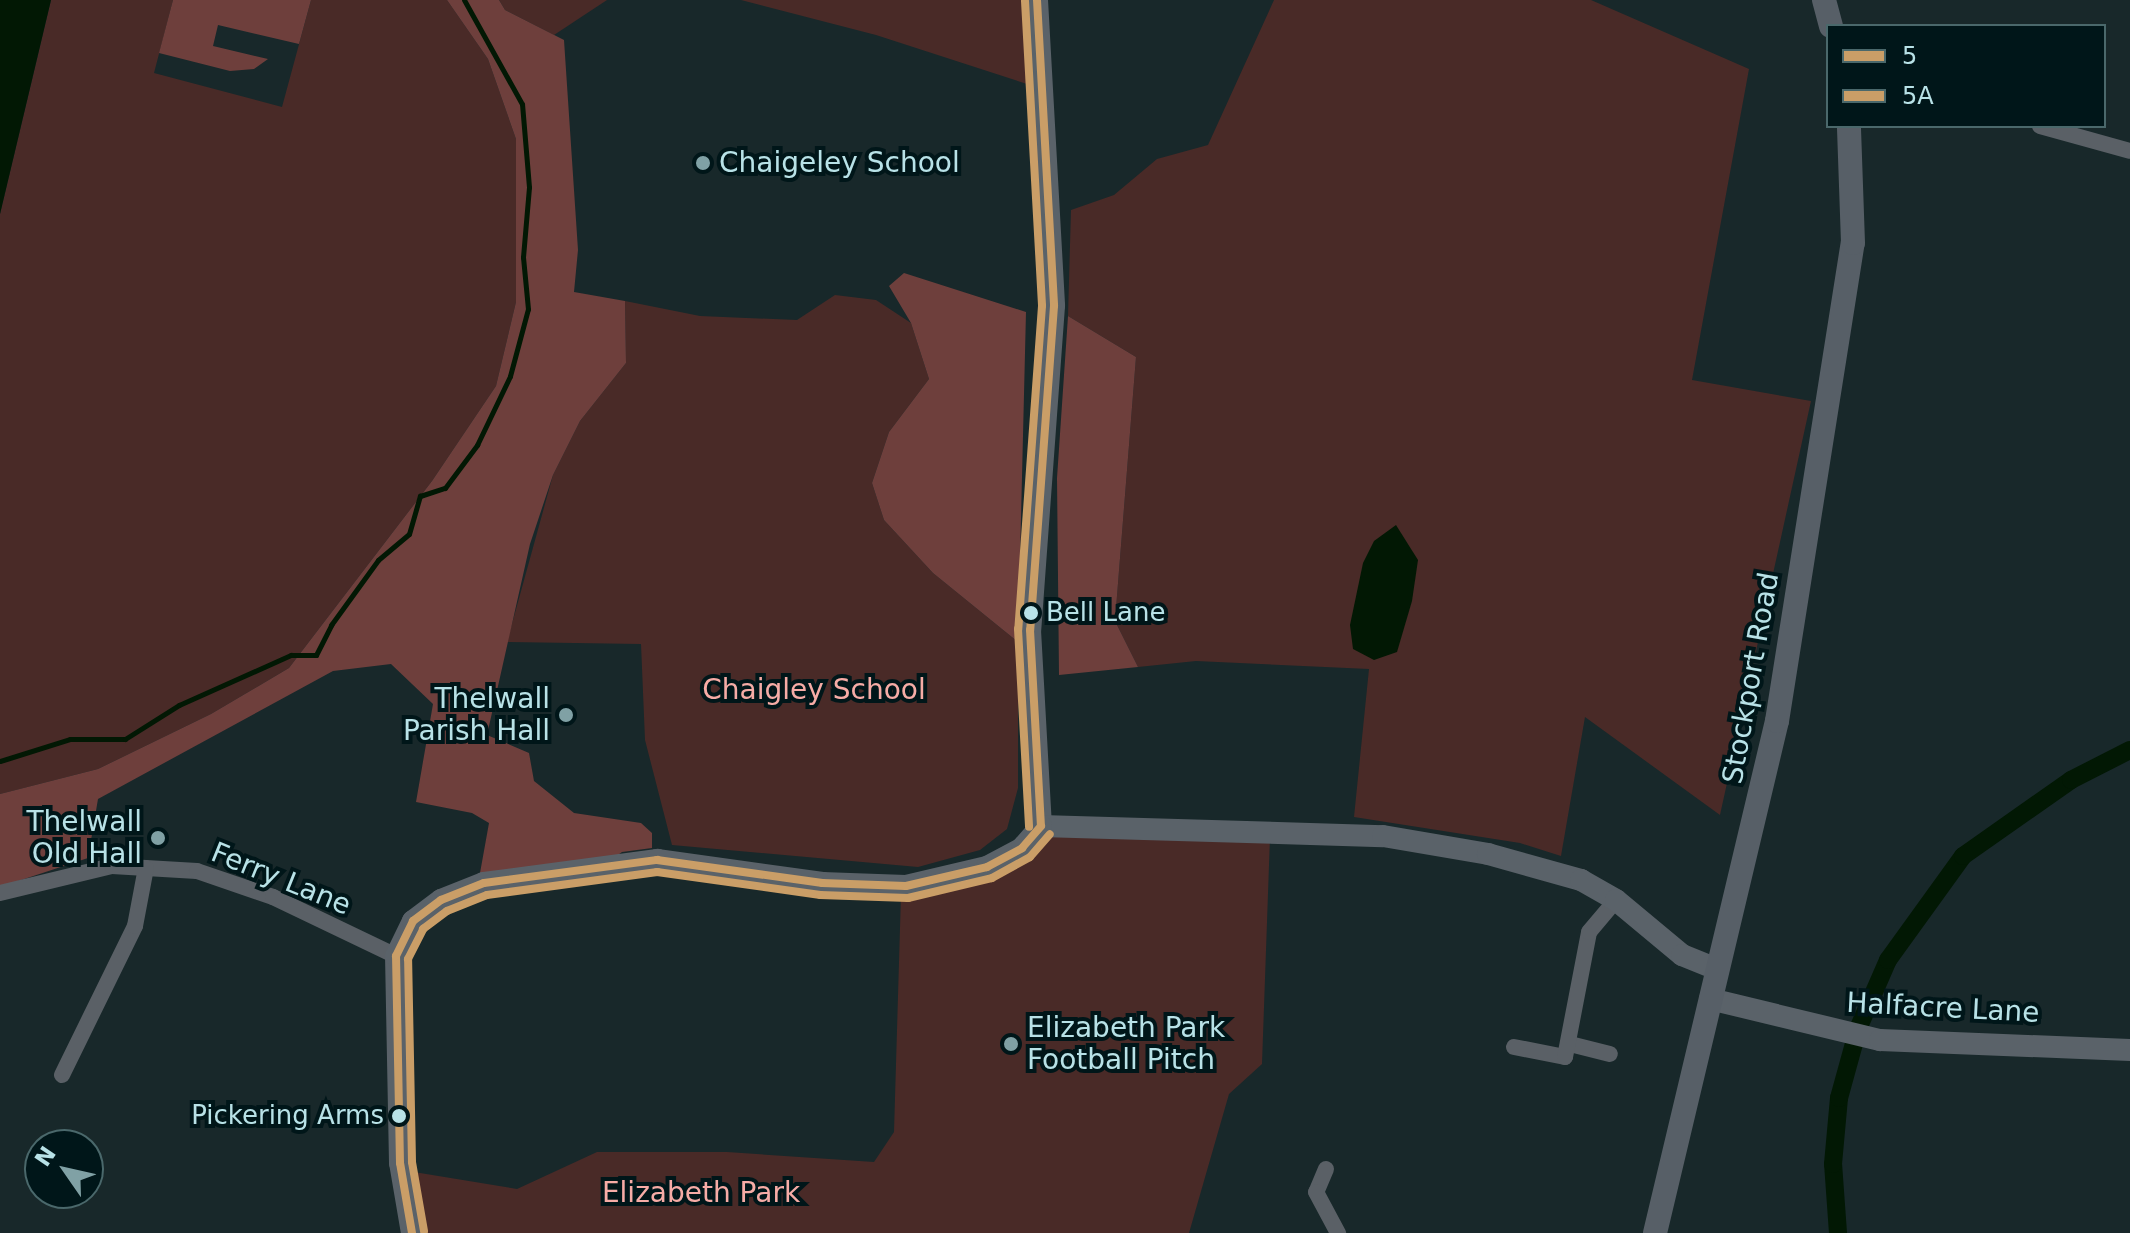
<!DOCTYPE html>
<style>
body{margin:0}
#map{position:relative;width:2130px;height:1233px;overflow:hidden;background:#18282a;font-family:"DejaVu Sans",sans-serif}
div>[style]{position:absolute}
.green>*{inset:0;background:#492a27}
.forest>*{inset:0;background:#6e3f3c}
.water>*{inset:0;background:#021804}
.stream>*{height:5px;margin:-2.5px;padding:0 2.5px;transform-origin:2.5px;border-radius:2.5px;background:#021804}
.canal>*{height:18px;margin:-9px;padding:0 9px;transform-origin:9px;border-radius:9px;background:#021804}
.street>*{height:16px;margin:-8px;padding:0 8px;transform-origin:8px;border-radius:8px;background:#5a6066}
.secondary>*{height:22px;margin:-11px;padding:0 11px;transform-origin:11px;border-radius:11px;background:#5a6269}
.primary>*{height:24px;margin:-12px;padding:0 12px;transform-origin:12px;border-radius:12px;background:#575f67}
.bus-1>*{height:8px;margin:-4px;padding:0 4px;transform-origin:4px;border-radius:4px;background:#ca9e67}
.bus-2>*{height:8px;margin:-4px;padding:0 4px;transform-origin:4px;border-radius:4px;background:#ca9e67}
.dots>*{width:22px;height:22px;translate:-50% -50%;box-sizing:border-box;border:4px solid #001619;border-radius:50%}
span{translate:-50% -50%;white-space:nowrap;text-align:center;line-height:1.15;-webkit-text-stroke:8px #001619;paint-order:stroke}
.bus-label{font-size:26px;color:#b8e2e7}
.left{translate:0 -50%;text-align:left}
.right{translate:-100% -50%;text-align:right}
.poi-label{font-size:28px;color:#b8e2e7}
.street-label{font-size:28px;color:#b8e2e7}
.park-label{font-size:28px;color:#f6aca6}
.legend{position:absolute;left:1826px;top:24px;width:280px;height:104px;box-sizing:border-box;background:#001619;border:2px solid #4a686b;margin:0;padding:10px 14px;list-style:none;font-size:24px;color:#b8e2e7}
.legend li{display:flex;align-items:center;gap:16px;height:40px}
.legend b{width:40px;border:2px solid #4a686b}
.north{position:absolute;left:24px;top:1129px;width:80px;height:80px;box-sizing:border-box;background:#001619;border:2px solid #4a686b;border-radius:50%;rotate:304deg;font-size:22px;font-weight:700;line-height:32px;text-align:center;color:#b8e2e7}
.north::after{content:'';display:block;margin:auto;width:28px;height:36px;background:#80a1a5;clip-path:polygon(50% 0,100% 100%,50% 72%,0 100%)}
</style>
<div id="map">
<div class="green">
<div style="clip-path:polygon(51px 0,173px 0,154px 73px,282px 107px,311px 0,447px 0,488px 59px,516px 139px,516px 302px,496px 386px,432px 481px,289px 668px,211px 714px,98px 769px,0 794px,0 214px)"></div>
<div style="clip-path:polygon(499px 0,607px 0,554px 35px,505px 10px)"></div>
<div style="clip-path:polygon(741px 0,1026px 0,1027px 84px,876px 35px)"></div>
<div style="clip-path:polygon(1274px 0,1591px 0,1749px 69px,1692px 380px,1811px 401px,1720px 815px,1585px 717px,1561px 856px,1520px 843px,1354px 817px,1369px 669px,1196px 661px,1138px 667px,1115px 621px,1136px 357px,1068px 316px,1071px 210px,1114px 195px,1157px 159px,1208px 145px)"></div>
<div style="clip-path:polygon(835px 295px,876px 300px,911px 323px,929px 379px,889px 432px,872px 483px,884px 520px,933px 573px,1018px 642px,1018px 788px,1007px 829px,980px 850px,918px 867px,672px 845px,645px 740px,641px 644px,507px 642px,553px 475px,580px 421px,626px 363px,625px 301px,700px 316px,797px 320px)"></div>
<div style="clip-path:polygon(1049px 820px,1270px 837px,1262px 1064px,1229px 1094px,1189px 1233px,425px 1233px,414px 1172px,517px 1189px,597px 1152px,727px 1152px,874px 1162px,894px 1132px,901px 894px,958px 887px,1013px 863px,1043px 842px)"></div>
</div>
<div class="forest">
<div style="clip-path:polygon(173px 0,311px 0,299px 44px,218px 25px,213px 46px,268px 59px,254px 69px,230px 71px,159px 53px)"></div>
<div style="clip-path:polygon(447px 0,499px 0,505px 10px,564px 40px,578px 250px,574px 292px,625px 301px,626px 363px,580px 421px,553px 475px,530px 544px,487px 735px,529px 753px,534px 781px,574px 813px,641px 823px,652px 833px,652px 848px,622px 852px,601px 867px,547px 878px,480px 873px,489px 823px,472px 813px,416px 802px,433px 704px,391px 664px,333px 671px,98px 799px,88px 858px,0 887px,0 794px,98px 769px,211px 714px,289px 668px,432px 481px,496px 386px,516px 302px,516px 139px,488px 59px)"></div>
<div style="clip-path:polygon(904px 273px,1026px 312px,1018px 642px,933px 573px,884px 520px,872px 483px,889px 432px,929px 379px,911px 323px,889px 286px)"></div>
<div style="clip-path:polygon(1068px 316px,1136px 357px,1115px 621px,1138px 667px,1059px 675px,1057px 478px)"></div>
</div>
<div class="water">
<div style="clip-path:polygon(0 0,51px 0,0 214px)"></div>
<div style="clip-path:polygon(1396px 525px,1418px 560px,1412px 601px,1397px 652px,1374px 660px,1353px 649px,1350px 625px,1363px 563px,1374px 541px)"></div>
</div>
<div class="stream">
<div style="left:0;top:761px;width:73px;rotate:-17.4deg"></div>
<div style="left:70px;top:739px;width:55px"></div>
<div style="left:125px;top:739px;width:64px;rotate:-32.2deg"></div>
<div style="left:179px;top:705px;width:123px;rotate:-24.1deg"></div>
<div style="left:291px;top:655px;width:25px"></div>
<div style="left:316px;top:655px;width:34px;rotate:-63deg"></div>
<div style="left:331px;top:625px;width:80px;rotate:-54.1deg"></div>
<div style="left:378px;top:560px;width:40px;rotate:-40deg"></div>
<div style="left:409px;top:534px;width:40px;rotate:-74deg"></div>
<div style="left:420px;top:496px;width:26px;rotate:-18deg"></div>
<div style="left:445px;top:488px;width:54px;rotate:-53.3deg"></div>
<div style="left:477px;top:445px;width:76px;rotate:-64.4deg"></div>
<div style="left:510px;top:376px;width:69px;rotate:-75deg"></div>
<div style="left:528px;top:309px;width:52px;rotate:-95.5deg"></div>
<div style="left:523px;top:257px;width:70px;rotate:-85.1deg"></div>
<div style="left:529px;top:187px;width:83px;rotate:-94.8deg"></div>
<div style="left:522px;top:104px;width:119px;rotate:-119.1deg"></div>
</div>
<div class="canal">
<div style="left:1838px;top:1233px;width:69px;rotate:-94.1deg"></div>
<div style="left:1833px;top:1164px;width:66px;rotate:-84.8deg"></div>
<div style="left:1839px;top:1098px;width:72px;rotate:-74.6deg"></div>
<div style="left:1858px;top:1029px;width:75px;rotate:-66.5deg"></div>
<div style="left:1888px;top:960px;width:128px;rotate:-54.2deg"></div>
<div style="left:1963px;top:856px;width:132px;rotate:-35.1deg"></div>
<div style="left:2071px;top:780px;width:66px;rotate:-27deg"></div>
</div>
<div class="street">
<div style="left:2040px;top:126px;width:93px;rotate:15.5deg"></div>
<div style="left:0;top:893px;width:115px;rotate:-13.6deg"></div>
<div style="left:112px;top:866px;width:85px;rotate:3.4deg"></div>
<div style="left:197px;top:871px;width:80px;rotate:18.9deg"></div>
<div style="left:273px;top:897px;width:136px;rotate:25.6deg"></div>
<div style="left:1570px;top:1044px;width:41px;rotate:14deg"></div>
<div style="left:1514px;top:1047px;width:52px;rotate:11.1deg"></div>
<div style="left:1565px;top:1057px;width:127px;rotate:-79.1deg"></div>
<div style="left:1589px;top:932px;width:42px;rotate:-49.8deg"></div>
<div style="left:62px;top:1075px;width:166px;rotate:-63.9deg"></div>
<div style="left:135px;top:926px;width:59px;rotate:-79.3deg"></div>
<div style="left:1326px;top:1169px;width:25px;rotate:113deg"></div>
<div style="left:1316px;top:1192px;width:47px;rotate:61.8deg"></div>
</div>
<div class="secondary">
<div style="left:1037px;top:0;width:306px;rotate:86.8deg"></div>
<div style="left:1054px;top:306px;width:325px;rotate:94.2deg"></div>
<div style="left:1030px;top:630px;width:196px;rotate:86.8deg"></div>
<div style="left:1041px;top:826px;width:342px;rotate:1.7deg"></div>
<div style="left:1383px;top:836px;width:107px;rotate:9.7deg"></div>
<div style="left:1488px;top:854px;width:97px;rotate:15.6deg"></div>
<div style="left:1581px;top:880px;width:40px;rotate:29.7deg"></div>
<div style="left:1616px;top:900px;width:86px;rotate:39.8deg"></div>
<div style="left:1682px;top:955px;width:38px;rotate:22deg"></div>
<div style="left:1710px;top:999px;width:175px;rotate:13.6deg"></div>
<div style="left:1880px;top:1040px;width:250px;rotate:2.3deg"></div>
<div style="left:412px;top:1233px;width:71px;rotate:-99.7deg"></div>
<div style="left:400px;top:1163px;width:207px;rotate:-91.1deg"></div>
<div style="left:396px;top:956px;width:39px;rotate:-64deg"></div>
<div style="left:413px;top:921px;width:35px;rotate:-37deg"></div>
<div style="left:441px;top:900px;width:46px;rotate:-21.6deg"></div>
<div style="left:484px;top:883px;width:175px;rotate:-7.6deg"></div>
<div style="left:657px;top:860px;width:167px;rotate:7.9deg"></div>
<div style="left:822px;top:883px;width:84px;rotate:2deg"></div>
<div style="left:906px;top:886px;width:83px;rotate:-13.2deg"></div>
<div style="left:987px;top:867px;width:40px;rotate:-28deg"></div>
<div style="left:1022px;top:848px;width:29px;rotate:-49deg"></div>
</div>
<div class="primary">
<div style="left:1824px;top:0;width:27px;rotate:75deg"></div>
<div style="left:1655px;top:1233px;width:526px;rotate:-76.6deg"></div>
<div style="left:1777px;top:721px;width:484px;rotate:-81deg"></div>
<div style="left:1853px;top:243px;width:117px;rotate:-92deg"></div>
</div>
<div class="bus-1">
<div style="left:1037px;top:0;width:306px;rotate:86.8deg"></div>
<div style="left:1054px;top:306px;width:325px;rotate:94.2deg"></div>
<div style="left:1030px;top:630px;width:196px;rotate:86.8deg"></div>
<div style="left:412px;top:1233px;width:71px;rotate:-99.7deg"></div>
<div style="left:400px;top:1163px;width:207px;rotate:-91.1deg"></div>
<div style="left:396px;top:956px;width:39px;rotate:-64deg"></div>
<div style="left:413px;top:921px;width:35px;rotate:-37deg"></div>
<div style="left:441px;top:900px;width:46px;rotate:-21.6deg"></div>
<div style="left:484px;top:883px;width:175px;rotate:-7.6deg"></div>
<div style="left:657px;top:860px;width:167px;rotate:7.9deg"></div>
<div style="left:822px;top:883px;width:84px;rotate:2deg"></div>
<div style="left:906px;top:886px;width:83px;rotate:-13.2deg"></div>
<div style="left:987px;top:867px;width:40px;rotate:-28deg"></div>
<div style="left:1022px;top:848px;width:29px;rotate:-49deg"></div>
</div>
<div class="bus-2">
<div style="left:1025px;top:1px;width:305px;rotate:86.8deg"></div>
<div style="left:1042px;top:306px;width:324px;rotate:94.2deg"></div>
<div style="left:1018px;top:629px;width:198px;rotate:86.8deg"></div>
<div style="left:424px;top:1231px;width:70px;rotate:-99.9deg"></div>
<div style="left:412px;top:1162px;width:203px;rotate:-91.1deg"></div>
<div style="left:408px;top:959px;width:34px;rotate:-63deg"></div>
<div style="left:423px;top:929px;width:30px;rotate:-37deg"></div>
<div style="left:447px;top:911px;width:43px;rotate:-21.8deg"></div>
<div style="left:487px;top:895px;width:172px;rotate:-7.7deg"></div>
<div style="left:657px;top:872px;width:165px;rotate:8deg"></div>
<div style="left:820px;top:895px;width:88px;rotate:2deg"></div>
<div style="left:908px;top:898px;width:86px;rotate:-13.4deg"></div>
<div style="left:992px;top:878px;width:43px;rotate:-28.9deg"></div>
<div style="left:1030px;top:857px;width:30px;rotate:-49deg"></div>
</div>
<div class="dots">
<div style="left:703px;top:163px;background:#80a1a5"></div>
<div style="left:1031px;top:613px;background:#b8e2e7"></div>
<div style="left:566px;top:715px;background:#80a1a5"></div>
<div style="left:158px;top:838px;background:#80a1a5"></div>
<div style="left:1011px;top:1044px;background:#80a1a5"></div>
<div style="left:399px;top:1116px;background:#b8e2e7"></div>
</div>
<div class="bus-label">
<span class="left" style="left:1046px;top:613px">Bell Lane</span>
<span class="right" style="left:384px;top:1116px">Pickering Arms</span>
</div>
<div class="poi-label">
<span class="left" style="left:719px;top:163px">Chaigeley School</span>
<span class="right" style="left:550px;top:715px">Thelwall<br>Parish Hall</span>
<span class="right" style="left:142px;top:838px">Thelwall<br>Old Hall</span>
<span class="left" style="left:1027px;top:1044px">Elizabeth Park<br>Football Pitch</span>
</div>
<div class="street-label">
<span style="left:1751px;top:678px;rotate:-80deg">Stockport Road</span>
<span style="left:281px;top:879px;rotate:22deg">Ferry Lane</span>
<span style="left:1943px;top:1008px;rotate:3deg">Halfacre Lane</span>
</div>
<div class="park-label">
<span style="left:814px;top:690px">Chaigley School</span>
<span style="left:701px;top:1193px">Elizabeth Park</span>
</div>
<ul class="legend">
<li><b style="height:10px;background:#ca9e67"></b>5</li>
<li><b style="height:10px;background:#ca9e67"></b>5A</li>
</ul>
<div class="north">N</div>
</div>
